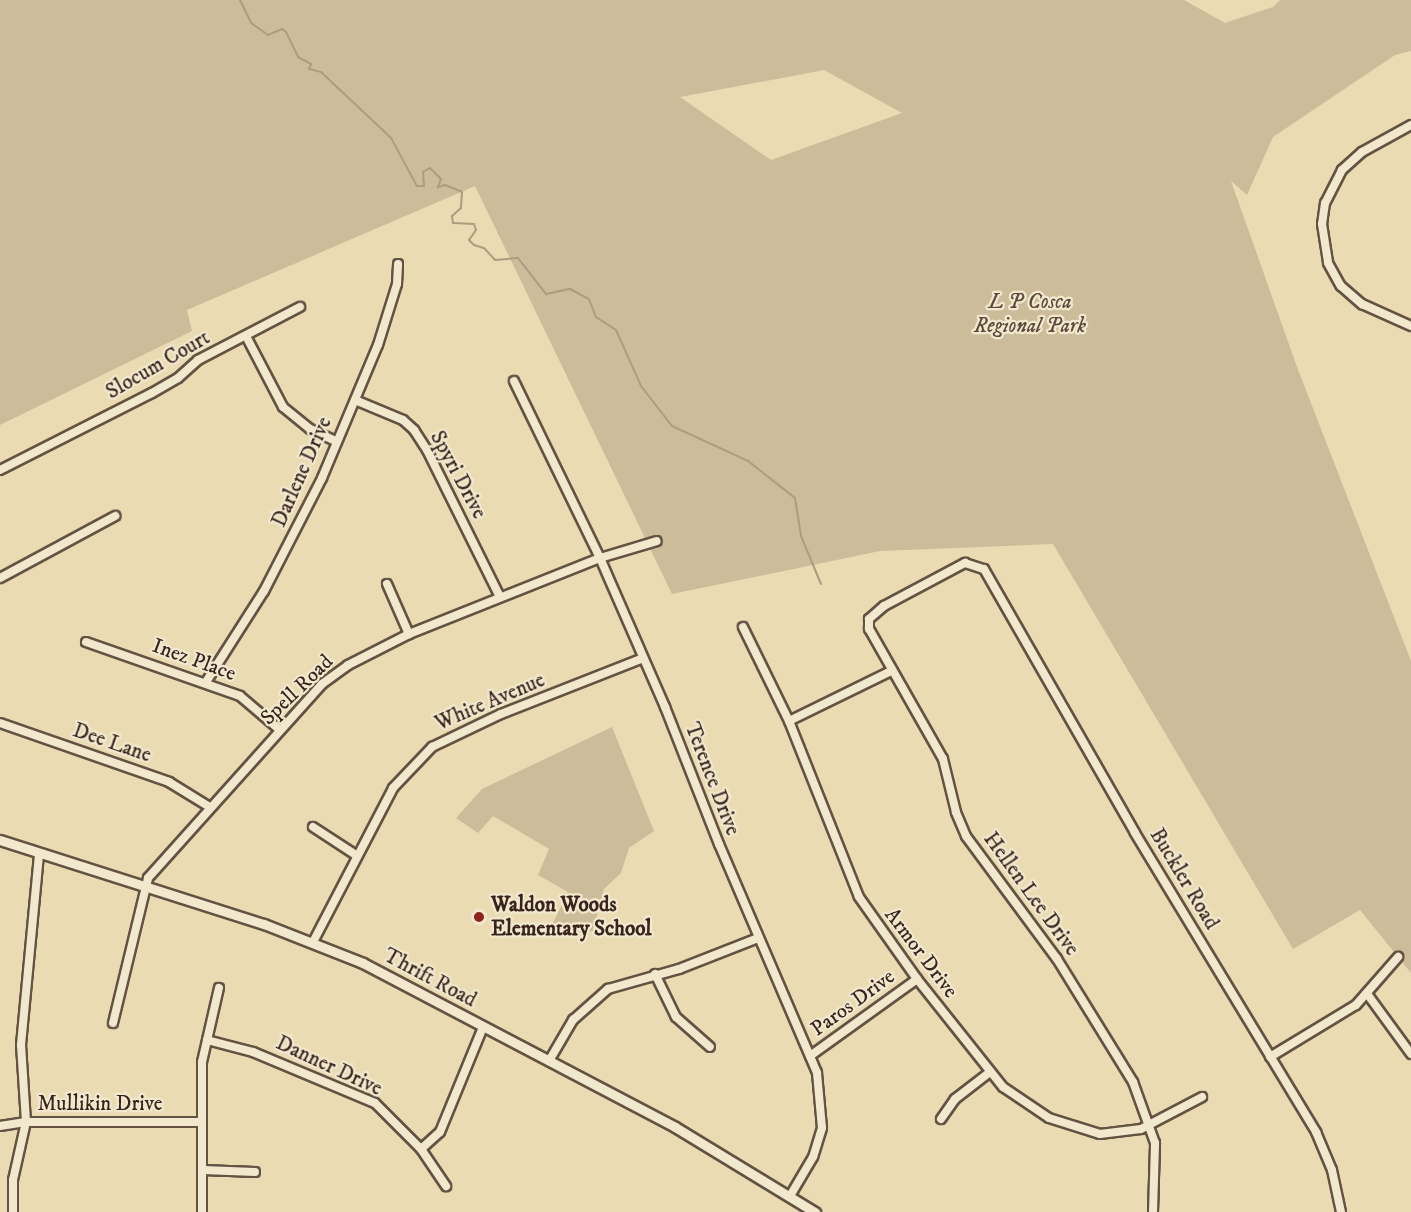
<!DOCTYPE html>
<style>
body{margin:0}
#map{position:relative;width:1411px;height:1212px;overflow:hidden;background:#eadbb3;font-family:"IM FELL DW Pica",serif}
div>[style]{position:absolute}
.green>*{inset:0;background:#ccbc9a}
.stream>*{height:2px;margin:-1px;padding:0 1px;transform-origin:1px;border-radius:1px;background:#ad9d80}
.roads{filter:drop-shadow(2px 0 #645242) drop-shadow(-2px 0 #645242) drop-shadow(0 2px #645242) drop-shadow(0 -2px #645242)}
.minor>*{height:8px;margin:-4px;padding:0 4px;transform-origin:4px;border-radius:4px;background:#f1e8ce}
.tertiary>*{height:9px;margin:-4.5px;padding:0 4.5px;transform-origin:4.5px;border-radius:4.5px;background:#f1e8ce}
.dots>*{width:16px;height:16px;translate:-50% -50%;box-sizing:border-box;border:3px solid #f1e8ce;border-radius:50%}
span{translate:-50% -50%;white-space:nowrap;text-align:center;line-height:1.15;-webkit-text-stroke:4.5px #f1e8ce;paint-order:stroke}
.park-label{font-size:21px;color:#5d4a3c;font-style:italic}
.street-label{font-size:21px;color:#38241d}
.poi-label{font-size:21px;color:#38241d;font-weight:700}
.left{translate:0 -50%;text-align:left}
</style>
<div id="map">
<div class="green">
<div style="clip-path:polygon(evenodd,0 0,1184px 0,1225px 23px,1273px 7px,1280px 0,1411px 0,1411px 51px,1395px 55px,1273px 137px,1247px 195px,1231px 181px,1297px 367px,1411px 661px,1411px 973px,1360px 910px,1293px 949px,1053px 544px,880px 551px,672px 594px,475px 186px,187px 310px,192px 331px,0 425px,0 0,824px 70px,902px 113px,771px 160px,680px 97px,824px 70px)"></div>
<div style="clip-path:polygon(612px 727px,654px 831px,629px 848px,621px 873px,604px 889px,593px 931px,561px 937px,552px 925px,568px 892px,538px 875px,549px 849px,493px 816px,478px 833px,456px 818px,482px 789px)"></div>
</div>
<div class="stream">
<div style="left:240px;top:0;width:25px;rotate:64deg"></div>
<div style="left:251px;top:23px;width:21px;rotate:35deg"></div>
<div style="left:268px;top:35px;width:15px;rotate:-23deg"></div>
<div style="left:282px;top:29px;width:5px;rotate:37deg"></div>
<div style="left:286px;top:32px;width:28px;rotate:64deg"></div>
<div style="left:298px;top:57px;width:15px;rotate:28deg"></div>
<div style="left:311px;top:64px;width:5px;rotate:112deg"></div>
<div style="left:309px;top:69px;width:12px;rotate:14deg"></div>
<div style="left:321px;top:72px;width:96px;rotate:43.3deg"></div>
<div style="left:391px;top:138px;width:55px;rotate:61.6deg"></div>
<div style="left:417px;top:186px;width:7px"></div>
<div style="left:424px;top:186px;width:14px;rotate:-94deg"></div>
<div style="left:423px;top:172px;width:8px;rotate:-30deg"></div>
<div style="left:430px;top:168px;width:16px;rotate:45deg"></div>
<div style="left:441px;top:179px;width:9px;rotate:111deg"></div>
<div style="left:438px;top:187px;width:7px;rotate:-16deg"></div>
<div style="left:445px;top:185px;width:18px;rotate:22deg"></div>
<div style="left:462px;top:192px;width:16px;rotate:94deg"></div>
<div style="left:461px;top:208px;width:12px;rotate:138deg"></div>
<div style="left:452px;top:216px;width:7px;rotate:82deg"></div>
<div style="left:453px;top:223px;width:21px;rotate:3deg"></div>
<div style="left:474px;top:224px;width:6px;rotate:72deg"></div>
<div style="left:476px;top:230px;width:12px;rotate:125deg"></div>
<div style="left:469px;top:240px;width:7px;rotate:45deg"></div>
<div style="left:474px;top:245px;width:10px;rotate:17deg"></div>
<div style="left:484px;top:248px;width:16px;rotate:47deg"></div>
<div style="left:495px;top:260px;width:23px;rotate:-5deg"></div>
<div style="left:518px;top:258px;width:46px;rotate:52.1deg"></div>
<div style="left:546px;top:294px;width:25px;rotate:-12deg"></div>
<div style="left:570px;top:289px;width:21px;rotate:28deg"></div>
<div style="left:589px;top:299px;width:19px;rotate:69deg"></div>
<div style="left:596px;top:317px;width:24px;rotate:33deg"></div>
<div style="left:616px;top:330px;width:61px;rotate:65.9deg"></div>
<div style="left:641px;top:386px;width:51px;rotate:52.2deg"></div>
<div style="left:672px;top:426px;width:84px;rotate:24.7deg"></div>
<div style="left:748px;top:461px;width:60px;rotate:38.2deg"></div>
<div style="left:795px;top:498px;width:38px;rotate:81deg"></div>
<div style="left:801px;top:536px;width:52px;rotate:67.4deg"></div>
</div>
<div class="roads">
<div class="minor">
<div style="left:1411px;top:125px;width:56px;rotate:151.1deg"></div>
<div style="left:1362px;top:152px;width:27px;rotate:138deg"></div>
<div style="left:1342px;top:170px;width:37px;rotate:117deg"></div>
<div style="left:1325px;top:203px;width:21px;rotate:98deg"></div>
<div style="left:1322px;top:224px;width:39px;rotate:81deg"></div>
<div style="left:1328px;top:263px;width:26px;rotate:61deg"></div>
<div style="left:1341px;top:286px;width:28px;rotate:41deg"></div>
<div style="left:1362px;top:304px;width:54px;rotate:24.2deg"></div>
<div style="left:247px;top:338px;width:78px;rotate:62.4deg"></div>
<div style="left:283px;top:407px;width:35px;rotate:39deg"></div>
<div style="left:310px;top:429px;width:29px;rotate:25deg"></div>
<div style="left:514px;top:381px;width:197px;rotate:64.1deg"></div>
<div style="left:600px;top:558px;width:163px;rotate:66.4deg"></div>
<div style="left:665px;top:707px;width:147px;rotate:68.5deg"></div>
<div style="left:719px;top:844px;width:249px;rotate:66.8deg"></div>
<div style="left:817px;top:1073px;width:55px;rotate:84.8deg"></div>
<div style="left:822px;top:1128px;width:30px;rotate:107deg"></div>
<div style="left:813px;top:1157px;width:45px;rotate:120.5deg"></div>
<div style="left:355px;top:400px;width:52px;rotate:22.6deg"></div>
<div style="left:403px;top:420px;width:15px;rotate:42deg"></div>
<div style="left:414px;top:430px;width:24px;rotate:57deg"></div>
<div style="left:427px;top:450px;width:164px;rotate:63.6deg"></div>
<div style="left:0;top:470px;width:170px;rotate:-26.9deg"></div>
<div style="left:152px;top:393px;width:30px;rotate:-30deg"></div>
<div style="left:178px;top:378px;width:27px;rotate:-42deg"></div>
<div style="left:198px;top:360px;width:115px;rotate:-27.5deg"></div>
<div style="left:0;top:578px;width:131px;rotate:-28.3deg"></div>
<div style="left:387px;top:584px;width:55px;rotate:66.3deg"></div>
<div style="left:743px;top:627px;width:105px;rotate:63.9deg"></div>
<div style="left:789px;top:721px;width:189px;rotate:68.3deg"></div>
<div style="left:859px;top:897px;width:100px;rotate:54.7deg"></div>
<div style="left:917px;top:979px;width:138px;rotate:51.5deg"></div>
<div style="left:1003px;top:1087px;width:55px;rotate:34deg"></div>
<div style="left:1049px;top:1118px;width:53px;rotate:17.4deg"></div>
<div style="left:1100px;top:1134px;width:41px;rotate:-7deg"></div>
<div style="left:1141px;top:1129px;width:69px;rotate:-27.7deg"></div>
<div style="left:86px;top:642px;width:163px;rotate:19.3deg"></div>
<div style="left:240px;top:696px;width:52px;rotate:40.4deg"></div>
<div style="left:206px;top:682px;width:108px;rotate:-57.5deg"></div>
<div style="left:264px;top:591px;width:127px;rotate:-62.8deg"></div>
<div style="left:322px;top:478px;width:144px;rotate:-67.2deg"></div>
<div style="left:378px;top:345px;width:64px;rotate:-72.7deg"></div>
<div style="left:397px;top:284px;width:20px;rotate:-87deg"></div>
<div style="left:789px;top:721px;width:114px;rotate:-26.1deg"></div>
<div style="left:0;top:723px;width:179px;rotate:19.2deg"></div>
<div style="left:169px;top:782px;width:46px;rotate:31.6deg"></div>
<div style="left:313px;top:827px;width:51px;rotate:33.1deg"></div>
<div style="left:313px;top:942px;width:174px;rotate:-62.5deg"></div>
<div style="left:393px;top:788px;width:57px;rotate:-46.4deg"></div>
<div style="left:432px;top:747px;width:76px;rotate:-25.6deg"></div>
<div style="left:501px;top:714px;width:153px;rotate:-21.5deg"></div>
<div style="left:655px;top:974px;width:48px;rotate:64deg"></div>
<div style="left:676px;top:1017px;width:45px;rotate:41.4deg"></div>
<div style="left:1368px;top:995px;width:73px;rotate:53.9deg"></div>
<div style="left:113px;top:1023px;width:149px;rotate:-76.4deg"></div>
<div style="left:148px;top:878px;width:261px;rotate:-48.1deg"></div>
<div style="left:322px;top:684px;width:32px;rotate:-36deg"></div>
<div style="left:348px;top:665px;width:68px;rotate:-26.9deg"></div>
<div style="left:409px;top:634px;width:206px;rotate:-21.7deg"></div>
<div style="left:600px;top:558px;width:59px;rotate:-16.6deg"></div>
<div style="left:207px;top:1040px;width:48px;rotate:14.6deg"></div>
<div style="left:253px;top:1052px;width:132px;rotate:22.7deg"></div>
<div style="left:375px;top:1103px;width:65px;rotate:45deg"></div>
<div style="left:421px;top:1149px;width:45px;rotate:56deg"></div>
<div style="left:810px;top:1056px;width:132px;rotate:-35.7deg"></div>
<div style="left:1270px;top:1057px;width:100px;rotate:-31.2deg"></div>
<div style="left:1356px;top:1005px;width:64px;rotate:-48.8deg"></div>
<div style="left:549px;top:1061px;width:48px;rotate:-59.7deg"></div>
<div style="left:573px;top:1020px;width:47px;rotate:-41.5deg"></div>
<div style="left:608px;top:989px;width:74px;rotate:-15.7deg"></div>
<div style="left:679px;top:969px;width:85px;rotate:-21.4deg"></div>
<div style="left:941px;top:1119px;width:24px;rotate:-55deg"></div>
<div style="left:955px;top:1099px;width:44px;rotate:-37.6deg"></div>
<div style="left:0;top:1126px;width:26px;rotate:-9deg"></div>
<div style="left:26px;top:1122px;width:174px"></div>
<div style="left:421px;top:1149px;width:25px;rotate:-42deg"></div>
<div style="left:440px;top:1132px;width:113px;rotate:-67.7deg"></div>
<div style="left:203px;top:1170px;width:52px;rotate:2.2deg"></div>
<div style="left:13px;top:1212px;width:32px;rotate:-90deg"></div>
<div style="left:13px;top:1180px;width:59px;rotate:-77.4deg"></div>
<div style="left:26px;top:1122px;width:77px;rotate:-93.7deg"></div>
<div style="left:21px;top:1045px;width:190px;rotate:-84.6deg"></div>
<div style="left:202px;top:1212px;width:150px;rotate:-90deg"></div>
<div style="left:202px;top:1062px;width:76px;rotate:-77.1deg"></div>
<div style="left:1153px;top:1212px;width:69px;rotate:-88.3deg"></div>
<div style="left:1155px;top:1143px;width:65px;rotate:-109.8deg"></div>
<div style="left:1133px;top:1082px;width:145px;rotate:-121.7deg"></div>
<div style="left:1057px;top:959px;width:153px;rotate:-126.5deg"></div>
<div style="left:966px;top:836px;width:26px;rotate:-113deg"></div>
<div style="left:956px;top:812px;width:55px;rotate:-103.8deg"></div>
<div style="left:943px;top:759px;width:150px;rotate:-119.6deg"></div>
<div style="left:869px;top:629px;width:10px;rotate:-90deg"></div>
<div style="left:869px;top:619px;width:20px;rotate:-41deg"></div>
<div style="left:884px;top:606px;width:92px;rotate:-28deg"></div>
<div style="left:965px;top:563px;width:20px;rotate:18deg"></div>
<div style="left:984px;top:569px;width:304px;rotate:60.2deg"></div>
<div style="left:1135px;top:833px;width:350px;rotate:58.8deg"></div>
<div style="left:1316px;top:1132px;width:41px;rotate:67.2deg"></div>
<div style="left:1332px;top:1170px;width:43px;rotate:77.9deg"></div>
</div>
<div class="tertiary">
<div style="left:0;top:840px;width:277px;rotate:17.7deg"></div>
<div style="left:264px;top:924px;width:106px;rotate:21.5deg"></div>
<div style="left:363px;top:963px;width:352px;rotate:27.7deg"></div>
<div style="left:675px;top:1127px;width:164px;rotate:31.3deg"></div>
</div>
</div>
<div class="dots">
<div style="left:479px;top:917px;background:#8f2418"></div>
</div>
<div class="park-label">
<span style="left:1030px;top:314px">L P Cosca<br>Regional Park</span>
</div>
<div class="street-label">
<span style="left:158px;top:365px;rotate:-30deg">Slocum Court</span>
<span style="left:302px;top:472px;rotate:-66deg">Darlene Drive</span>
<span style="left:458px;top:475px;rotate:62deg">Spyri Drive</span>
<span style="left:194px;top:660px;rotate:20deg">Inez Place</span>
<span style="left:297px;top:690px;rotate:-44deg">Spell Road</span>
<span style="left:490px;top:702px;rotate:-23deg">White Avenue</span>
<span style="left:112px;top:743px;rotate:19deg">Dee Lane</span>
<span style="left:712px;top:779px;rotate:69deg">Terence Drive</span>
<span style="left:1184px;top:879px;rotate:59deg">Buckler Road</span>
<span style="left:1031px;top:894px;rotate:54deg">Hellen Lee Drive</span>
<span style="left:921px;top:953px;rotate:53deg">Armor Drive</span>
<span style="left:430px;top:978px;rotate:28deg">Thrift Road</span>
<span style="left:853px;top:1003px;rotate:-36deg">Paros Drive</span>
<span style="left:329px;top:1066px;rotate:25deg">Danner Drive</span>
<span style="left:100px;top:1104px">Mullikin Drive</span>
</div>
<div class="poi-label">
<span class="left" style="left:491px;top:917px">Waldon Woods<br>Elementary School</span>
</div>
</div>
